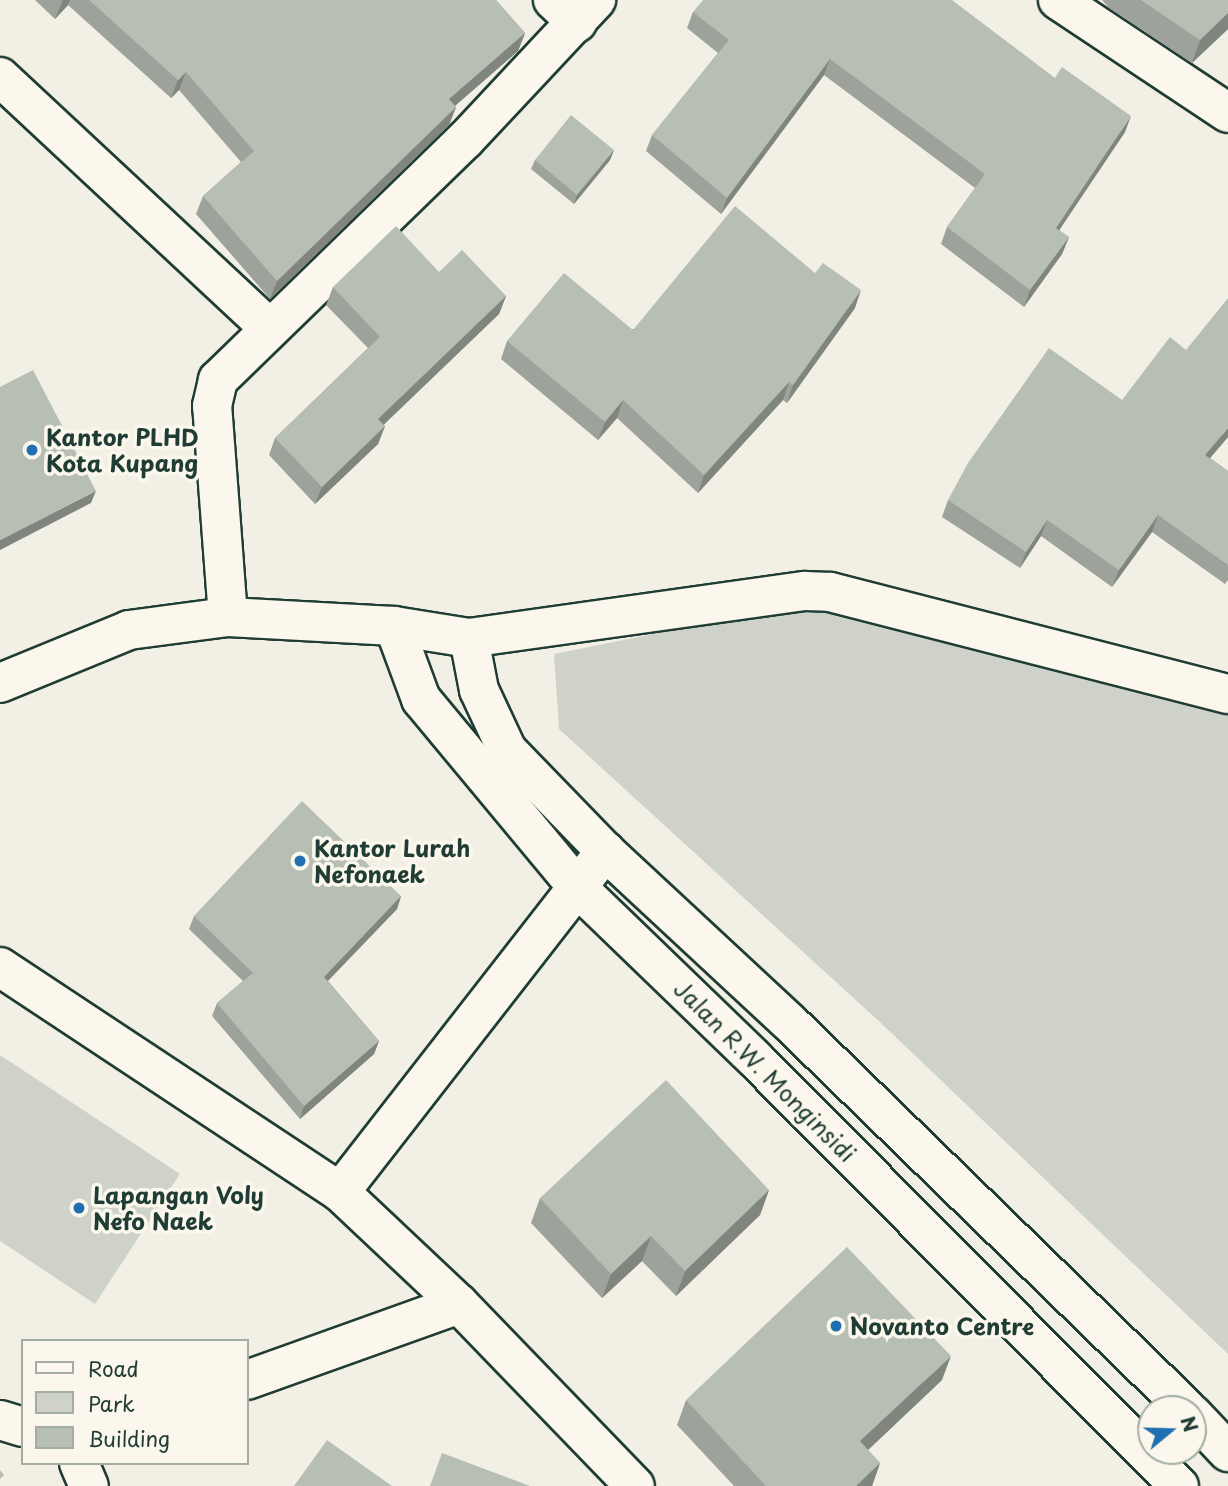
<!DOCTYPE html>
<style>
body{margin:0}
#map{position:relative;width:1228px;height:1486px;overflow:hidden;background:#f2f0e5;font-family:"Playpen Sans",sans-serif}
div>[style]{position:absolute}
.green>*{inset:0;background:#cfd2c8}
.roads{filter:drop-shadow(2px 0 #1f3d34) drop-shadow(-2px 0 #1f3d34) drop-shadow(0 2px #1f3d34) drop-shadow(0 -2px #1f3d34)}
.minor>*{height:38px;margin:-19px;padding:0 19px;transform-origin:19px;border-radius:19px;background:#fbf7ec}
.tertiary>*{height:38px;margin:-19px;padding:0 19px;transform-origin:19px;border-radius:19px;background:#fbf7ec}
.wall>*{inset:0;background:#9da39a}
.shaded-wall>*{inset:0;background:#80857d}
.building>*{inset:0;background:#b7beb3}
.dots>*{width:19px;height:19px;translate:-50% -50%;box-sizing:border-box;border:4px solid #fbf7ec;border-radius:50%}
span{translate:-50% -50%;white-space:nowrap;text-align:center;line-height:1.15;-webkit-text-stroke:7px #fbf7ec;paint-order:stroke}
.poi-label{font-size:23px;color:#1f3d34;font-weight:700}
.left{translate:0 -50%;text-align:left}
.street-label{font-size:23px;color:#1f3d34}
.legend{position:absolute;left:21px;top:1339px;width:228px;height:126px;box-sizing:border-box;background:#fbf7ec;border:2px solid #a3ada2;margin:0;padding:9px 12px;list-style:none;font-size:21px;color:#1f3d34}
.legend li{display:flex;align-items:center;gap:14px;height:35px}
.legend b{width:35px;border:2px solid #a3ada2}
.north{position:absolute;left:1137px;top:1395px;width:70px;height:70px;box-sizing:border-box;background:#fbf7ec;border:2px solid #a3ada2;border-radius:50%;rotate:71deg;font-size:19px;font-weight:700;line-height:28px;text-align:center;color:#1f3d34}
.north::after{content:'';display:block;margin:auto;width:24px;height:32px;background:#1f6fb2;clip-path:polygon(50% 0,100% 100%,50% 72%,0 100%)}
</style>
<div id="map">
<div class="green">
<div style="clip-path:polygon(827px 599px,1228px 708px,1228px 1354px,882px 1024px,559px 729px,554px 654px)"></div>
<div style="clip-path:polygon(0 1055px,180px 1174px,95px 1304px,0 1241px)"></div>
</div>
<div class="roads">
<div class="minor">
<div style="left:553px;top:0;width:33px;rotate:43deg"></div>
<div style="left:1058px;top:0;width:204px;rotate:33.6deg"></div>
<div style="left:0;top:77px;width:368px;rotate:43deg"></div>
<div style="left:228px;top:617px;width:212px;rotate:-94.3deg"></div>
<div style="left:212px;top:406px;width:27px;rotate:-77deg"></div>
<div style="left:218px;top:380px;width:344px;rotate:-44.2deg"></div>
<div style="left:465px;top:140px;width:192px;rotate:-46.9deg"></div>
<div style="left:0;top:967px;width:408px;rotate:33.5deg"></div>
<div style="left:340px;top:1192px;width:163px;rotate:43.3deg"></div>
<div style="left:459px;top:1304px;width:253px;rotate:46deg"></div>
<div style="left:340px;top:1192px;width:432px;rotate:-52.1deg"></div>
<div style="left:247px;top:1380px;width:225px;rotate:-19.7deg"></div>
<div style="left:0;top:1420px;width:24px;rotate:17deg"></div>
<div style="left:79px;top:1463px;width:25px;rotate:67deg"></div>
</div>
<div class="tertiary">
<div style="left:394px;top:626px;width:78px;rotate:69.7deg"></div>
<div style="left:421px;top:699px;width:244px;rotate:50.3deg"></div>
<div style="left:577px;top:887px;width:246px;rotate:44deg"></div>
<div style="left:754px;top:1058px;width:603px;rotate:45.2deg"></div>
<div style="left:469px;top:638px;width:53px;rotate:79.1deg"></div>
<div style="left:479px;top:690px;width:66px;rotate:65deg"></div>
<div style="left:507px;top:750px;width:141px;rotate:45.9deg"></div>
<div style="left:605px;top:851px;width:251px;rotate:42.9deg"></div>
<div style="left:789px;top:1022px;width:555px;rotate:44.2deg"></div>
<div style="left:0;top:683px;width:139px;rotate:-22.3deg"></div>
<div style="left:129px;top:630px;width:100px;rotate:-7.5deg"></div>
<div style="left:228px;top:617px;width:166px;rotate:3.1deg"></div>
<div style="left:394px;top:626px;width:76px;rotate:9.1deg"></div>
<div style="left:469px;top:638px;width:339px;rotate:-8deg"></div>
<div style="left:805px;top:591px;width:25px;rotate:2deg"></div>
<div style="left:830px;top:592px;width:411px;rotate:14.4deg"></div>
<div style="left:1193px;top:1415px;width:51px;rotate:46.6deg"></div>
</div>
</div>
<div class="wall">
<div style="clip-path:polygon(35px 0,496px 0,525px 33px,518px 51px,455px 106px,456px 107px,449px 125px,270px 299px,196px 214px,203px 196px,241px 162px,179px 90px,171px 98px,68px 5px,55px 19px)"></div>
<div style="clip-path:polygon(1102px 0,1228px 0,1228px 29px,1192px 63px,1109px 8px)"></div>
<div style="clip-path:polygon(693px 12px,1125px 132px,1059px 230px,1069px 237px,1062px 254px,1024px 307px,941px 244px,947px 227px,975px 188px,824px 75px,721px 214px,646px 151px,652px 135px,718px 53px,687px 28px)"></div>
<div style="clip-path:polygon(614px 150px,610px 160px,574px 204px,531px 169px,535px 160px)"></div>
<div style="clip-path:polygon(439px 272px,506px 296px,499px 314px,383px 425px,385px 426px,378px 444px,315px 504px,269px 455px,275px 438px,368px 348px,326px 305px,333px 287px)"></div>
<div style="clip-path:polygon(855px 308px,787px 403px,783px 400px,698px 493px,617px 418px,598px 440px,501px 359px,507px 341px)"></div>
<div style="clip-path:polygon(1122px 400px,1228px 437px,1210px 458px,1228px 471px,1228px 580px,1225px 584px,1152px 532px,1112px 587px,1041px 536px,1020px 568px,942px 517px,948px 500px)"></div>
<div style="clip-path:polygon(401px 896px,397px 909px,328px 981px,379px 1041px,374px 1054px,300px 1119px,212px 1016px,217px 1003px,243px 981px,189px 929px,194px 916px)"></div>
<div style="clip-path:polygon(769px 1190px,760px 1215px,676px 1296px,642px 1261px,602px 1298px,531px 1223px,540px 1198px)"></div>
<div style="clip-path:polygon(942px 1380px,868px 1450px,880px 1463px,872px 1486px,734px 1486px,677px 1425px,686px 1400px)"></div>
</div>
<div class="shaded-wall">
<div style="clip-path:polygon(63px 0,70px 0,68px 5px,55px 19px)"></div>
<div style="clip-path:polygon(1228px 13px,1228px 29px,1192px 63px,1200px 40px)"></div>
<div style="clip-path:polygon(525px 33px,518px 51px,442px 117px,449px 99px)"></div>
<div style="clip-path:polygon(830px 59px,824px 75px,721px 214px,727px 198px)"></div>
<div style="clip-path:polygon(186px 72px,179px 90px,171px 98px,178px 80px)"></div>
<div style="clip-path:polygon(456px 107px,449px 125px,270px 299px,277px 281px)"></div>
<div style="clip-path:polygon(1131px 116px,1125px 132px,1050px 244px,1056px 228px)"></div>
<div style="clip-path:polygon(614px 150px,610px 160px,574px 204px,577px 195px)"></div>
<div style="clip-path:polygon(1069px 237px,1062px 254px,1024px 307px,1030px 290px)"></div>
<div style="clip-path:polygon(861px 290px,855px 308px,787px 403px,793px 385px)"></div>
<div style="clip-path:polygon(506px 296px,499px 314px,371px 437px,378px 419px)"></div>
<div style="clip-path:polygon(789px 382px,783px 400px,698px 493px,704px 475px)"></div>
<div style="clip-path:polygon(623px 400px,617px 418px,598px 440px,605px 422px)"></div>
<div style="clip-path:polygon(385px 426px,378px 444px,315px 504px,322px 487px)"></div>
<div style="clip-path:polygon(1228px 428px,1228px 437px,1199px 471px,1205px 455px)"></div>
<div style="clip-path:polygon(96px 491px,91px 503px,0 550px,0 540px)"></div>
<div style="clip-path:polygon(1158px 515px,1152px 532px,1112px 587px,1119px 570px)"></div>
<div style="clip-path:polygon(1047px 520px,1041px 536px,1020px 568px,1026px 552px)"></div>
<div style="clip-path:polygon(401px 896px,397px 909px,319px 990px,324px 977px)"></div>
<div style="clip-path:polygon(379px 1041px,374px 1054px,300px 1119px,304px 1106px)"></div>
<div style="clip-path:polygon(769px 1190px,760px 1215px,676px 1296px,685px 1271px)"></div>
<div style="clip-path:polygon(651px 1236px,642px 1261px,602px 1298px,611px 1274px)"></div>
<div style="clip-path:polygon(951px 1356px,942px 1380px,851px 1466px,860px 1441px)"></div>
<div style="clip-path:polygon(880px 1463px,872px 1486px,856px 1486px)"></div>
</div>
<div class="building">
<div style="clip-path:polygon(89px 0,496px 0,525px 33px,449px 99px,456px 107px,277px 281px,203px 196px,254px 151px,186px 72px,178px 80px)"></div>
<div style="clip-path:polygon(703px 0,952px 0,1055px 78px,1062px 67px,1131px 116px,1056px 228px,1069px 237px,1030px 290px,947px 227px,985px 174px,830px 59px,727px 198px,652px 135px,729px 40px,693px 12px)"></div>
<div style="clip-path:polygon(1141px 0,1228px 0,1228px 13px,1200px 40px)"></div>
<div style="clip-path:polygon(571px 115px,614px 150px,577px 195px,535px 160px)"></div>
<div style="clip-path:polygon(735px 206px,815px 273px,823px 263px,861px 290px,793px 385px,789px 382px,704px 475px,623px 400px,605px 422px,507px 341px,564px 273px,633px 330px)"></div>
<div style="clip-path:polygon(396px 226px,439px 272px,462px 250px,506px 296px,378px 419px,385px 426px,322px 487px,275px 438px,380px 337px,333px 287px)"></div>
<div style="clip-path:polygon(1228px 298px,1228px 428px,1205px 455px,1228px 471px,1228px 565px,1158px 515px,1119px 570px,1047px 520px,1026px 552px,948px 500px,968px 463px,1049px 348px,1122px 400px,1170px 337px,1186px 350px)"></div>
<div style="clip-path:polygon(33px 370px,96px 491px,0 540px,0 387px)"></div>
<div style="clip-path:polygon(302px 801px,401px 896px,324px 977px,379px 1041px,304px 1106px,217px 1003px,253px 973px,194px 916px)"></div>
<div style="clip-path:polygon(666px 1080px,769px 1190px,685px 1271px,651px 1236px,611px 1274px,540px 1198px)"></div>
<div style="clip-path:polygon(847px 1247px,951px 1356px,860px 1441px,880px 1463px,856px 1486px,766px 1486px,686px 1400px)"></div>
<div style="clip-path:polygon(327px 1440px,392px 1486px,294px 1486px)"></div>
<div style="clip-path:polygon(442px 1453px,530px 1486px,430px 1486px)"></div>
<div style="clip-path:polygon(0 1470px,4px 1475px,0 1479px)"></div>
</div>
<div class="dots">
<div style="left:32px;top:450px;background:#1f6fb2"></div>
<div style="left:300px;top:861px;background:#1f6fb2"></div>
<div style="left:79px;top:1208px;background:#1f6fb2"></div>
<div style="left:836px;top:1326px;background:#1f6fb2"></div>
</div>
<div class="poi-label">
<span class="left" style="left:46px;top:450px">Kantor PLHD<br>Kota Kupang</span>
<span class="left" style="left:314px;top:861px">Kantor Lurah<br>Nefonaek</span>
<span class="left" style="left:93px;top:1208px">Lapangan Voly<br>Nefo Naek</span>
<span class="left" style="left:850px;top:1326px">Novanto Centre</span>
</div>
<div class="street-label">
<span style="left:765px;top:1071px;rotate:45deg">Jalan R.W. Monginsidi</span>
</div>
<ul class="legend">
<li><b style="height:9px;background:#fbf7ec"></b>Road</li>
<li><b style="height:19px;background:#cfd2c8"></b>Park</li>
<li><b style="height:19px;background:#b7beb3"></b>Building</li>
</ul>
<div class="north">N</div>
</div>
